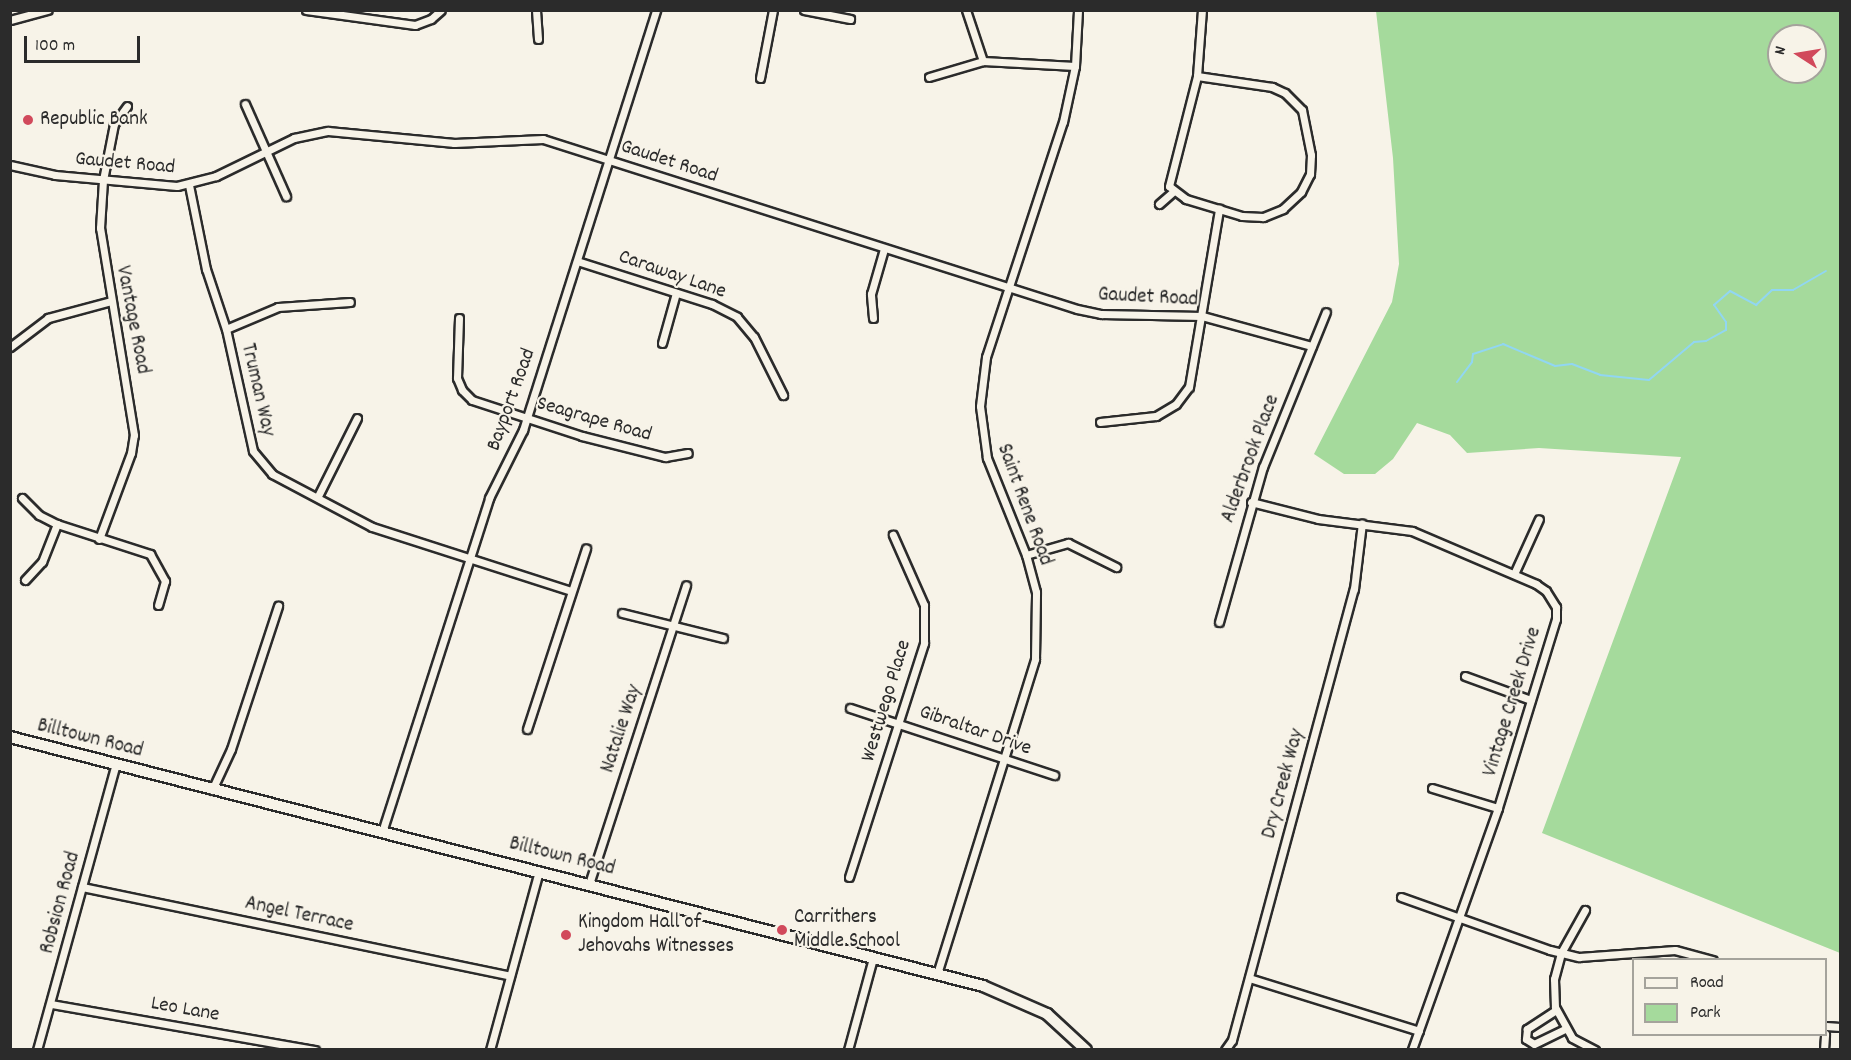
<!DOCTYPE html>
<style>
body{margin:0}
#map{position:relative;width:1851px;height:1060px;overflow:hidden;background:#f7f3e8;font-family:Dekko,sans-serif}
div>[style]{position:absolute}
.green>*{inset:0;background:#a5da9c}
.stream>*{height:2px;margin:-1px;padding:0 1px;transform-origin:1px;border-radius:1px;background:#91d6f2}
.roads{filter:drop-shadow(2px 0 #2b2b2b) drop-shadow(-2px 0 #2b2b2b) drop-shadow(0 2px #2b2b2b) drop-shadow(0 -2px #2b2b2b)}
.street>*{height:7px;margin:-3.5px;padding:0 3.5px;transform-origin:3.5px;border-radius:3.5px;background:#f7f3e8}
.secondary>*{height:10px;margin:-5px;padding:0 5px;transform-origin:5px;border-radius:5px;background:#f7f3e8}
.dots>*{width:16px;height:16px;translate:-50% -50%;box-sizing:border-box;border:3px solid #f7f3e8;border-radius:50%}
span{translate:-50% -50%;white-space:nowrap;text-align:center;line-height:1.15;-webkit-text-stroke:4.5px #f7f3e8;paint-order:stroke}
.poi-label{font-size:21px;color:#2b2b2b}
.left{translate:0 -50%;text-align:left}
.street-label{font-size:21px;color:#2b2b2b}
.frame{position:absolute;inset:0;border:12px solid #2b2b2b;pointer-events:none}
.legend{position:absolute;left:1632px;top:958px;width:195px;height:78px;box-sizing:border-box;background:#f7f3e8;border:2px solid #a5a39c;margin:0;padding:8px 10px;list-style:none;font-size:18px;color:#2b2b2b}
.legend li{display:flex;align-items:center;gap:12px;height:30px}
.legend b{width:30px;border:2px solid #a5a39c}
.north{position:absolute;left:1767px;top:24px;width:60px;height:60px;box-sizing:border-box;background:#f7f3e8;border:2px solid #a5a39c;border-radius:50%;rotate:282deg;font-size:16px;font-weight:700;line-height:24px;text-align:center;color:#2b2b2b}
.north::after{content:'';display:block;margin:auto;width:21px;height:27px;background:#d1495b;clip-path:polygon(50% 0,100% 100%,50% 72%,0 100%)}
.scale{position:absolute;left:24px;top:36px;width:116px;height:27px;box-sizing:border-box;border:3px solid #2b2b2b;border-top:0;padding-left:8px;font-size:18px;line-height:21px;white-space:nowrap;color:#2b2b2b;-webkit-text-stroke:4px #f7f3e8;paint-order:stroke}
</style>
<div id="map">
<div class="green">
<div style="clip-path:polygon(evenodd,1376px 11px,1840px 11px,1840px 953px,1542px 833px,1681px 457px,1539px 448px,1467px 453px,1450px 435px,1417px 423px,1393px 459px,1375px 474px,1344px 474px,1314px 454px,1392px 302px,1399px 264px,1393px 158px,1376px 11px,1779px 36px,1815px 36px,1815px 72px,1779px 72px,1779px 36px)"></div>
</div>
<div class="stream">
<div style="left:1457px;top:382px;width:25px;rotate:-53deg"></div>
<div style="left:1472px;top:362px;width:8px;rotate:-83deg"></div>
<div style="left:1473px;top:354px;width:32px;rotate:-18deg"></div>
<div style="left:1503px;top:344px;width:56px;rotate:22.9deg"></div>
<div style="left:1555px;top:366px;width:17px;rotate:-7deg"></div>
<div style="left:1572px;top:364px;width:30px;rotate:21deg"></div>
<div style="left:1600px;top:375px;width:49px;rotate:5.8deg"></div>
<div style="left:1649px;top:380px;width:59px;rotate:-40.2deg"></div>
<div style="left:1694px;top:342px;width:12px;rotate:-5deg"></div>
<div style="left:1706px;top:341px;width:23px;rotate:-29deg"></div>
<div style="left:1726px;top:330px;width:8px;rotate:-90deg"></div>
<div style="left:1726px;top:322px;width:21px;rotate:-125deg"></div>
<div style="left:1714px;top:305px;width:21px;rotate:-41deg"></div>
<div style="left:1730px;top:291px;width:30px;rotate:28deg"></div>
<div style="left:1756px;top:305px;width:22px;rotate:-43deg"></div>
<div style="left:1772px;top:290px;width:21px"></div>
<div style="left:1793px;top:290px;width:38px;rotate:-30deg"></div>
</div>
<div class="roads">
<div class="street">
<div style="left:306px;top:10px;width:110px;rotate:7.8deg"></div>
<div style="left:415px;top:25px;width:17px;rotate:-21deg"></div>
<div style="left:431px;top:19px;width:13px;rotate:-42deg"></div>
<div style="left:536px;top:10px;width:29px;rotate:86deg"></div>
<div style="left:804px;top:10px;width:47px;rotate:11.1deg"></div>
<div style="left:966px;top:10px;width:54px;rotate:71.6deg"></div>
<div style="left:10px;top:20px;width:39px;rotate:-15deg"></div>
<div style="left:1197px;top:76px;width:76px;rotate:8.3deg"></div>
<div style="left:1272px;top:87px;width:14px;rotate:25deg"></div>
<div style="left:1285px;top:93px;width:24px;rotate:45deg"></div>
<div style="left:1302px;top:110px;width:46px;rotate:78.7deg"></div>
<div style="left:1311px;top:155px;width:19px;rotate:93deg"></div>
<div style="left:1310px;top:174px;width:20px;rotate:117deg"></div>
<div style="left:1301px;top:192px;width:25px;rotate:137deg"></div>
<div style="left:1283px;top:209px;width:22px;rotate:158deg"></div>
<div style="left:1263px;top:217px;width:21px;rotate:-177deg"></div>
<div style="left:1242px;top:216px;width:59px;rotate:-163.1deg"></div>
<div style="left:1186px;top:199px;width:21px;rotate:-143deg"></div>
<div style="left:1169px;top:186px;width:114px;rotate:-75.7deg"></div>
<div style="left:1197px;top:76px;width:66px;rotate:-85.7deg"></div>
<div style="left:929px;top:77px;width:56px;rotate:-16.5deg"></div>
<div style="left:983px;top:61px;width:92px;rotate:3.1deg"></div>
<div style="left:760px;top:78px;width:69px;rotate:-79.2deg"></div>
<div style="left:245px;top:104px;width:101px;rotate:66deg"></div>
<div style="left:10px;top:165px;width:46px;rotate:12.5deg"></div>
<div style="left:55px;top:175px;width:122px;rotate:5.2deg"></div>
<div style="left:177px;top:186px;width:40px;rotate:-14.4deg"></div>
<div style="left:216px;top:176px;width:87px;rotate:-26deg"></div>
<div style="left:294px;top:138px;width:35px;rotate:-12deg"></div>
<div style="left:328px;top:131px;width:127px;rotate:5.4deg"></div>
<div style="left:454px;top:143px;width:89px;rotate:-2.6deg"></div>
<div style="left:543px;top:139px;width:560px;rotate:17.66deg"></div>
<div style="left:1077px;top:309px;width:25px;rotate:12deg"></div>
<div style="left:1101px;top:314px;width:101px;rotate:1.1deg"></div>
<div style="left:1202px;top:316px;width:114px;rotate:15.3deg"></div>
<div style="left:189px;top:185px;width:86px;rotate:78.6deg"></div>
<div style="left:206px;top:269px;width:63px;rotate:71.6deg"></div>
<div style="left:226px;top:329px;width:125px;rotate:77.5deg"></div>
<div style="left:253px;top:451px;width:30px;rotate:50deg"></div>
<div style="left:272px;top:474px;width:113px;rotate:27.9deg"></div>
<div style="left:372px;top:527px;width:209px;rotate:17.8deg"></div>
<div style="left:1159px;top:204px;width:18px;rotate:-41deg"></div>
<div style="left:577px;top:261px;width:142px;rotate:17.7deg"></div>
<div style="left:712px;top:304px;width:28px;rotate:27deg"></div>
<div style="left:737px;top:317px;width:26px;rotate:50deg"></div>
<div style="left:754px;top:337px;width:65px;rotate:63.4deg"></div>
<div style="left:459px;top:318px;width:60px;rotate:91.9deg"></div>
<div style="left:457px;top:378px;width:13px;rotate:67deg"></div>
<div style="left:462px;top:390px;width:14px;rotate:45deg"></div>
<div style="left:472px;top:400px;width:116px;rotate:18.1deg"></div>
<div style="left:582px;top:436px;width:86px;rotate:14.2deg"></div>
<div style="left:665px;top:457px;width:23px;rotate:-10deg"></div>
<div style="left:873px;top:318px;width:24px;rotate:-95deg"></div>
<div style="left:871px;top:294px;width:47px;rotate:-73.9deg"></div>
<div style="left:226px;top:329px;width:56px;rotate:-22.9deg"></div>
<div style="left:278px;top:307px;width:72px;rotate:-4deg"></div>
<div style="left:662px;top:343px;width:52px;rotate:-74.4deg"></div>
<div style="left:10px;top:347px;width:48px;rotate:-37.3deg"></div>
<div style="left:48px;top:318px;width:65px;rotate:-15.1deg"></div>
<div style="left:1100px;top:422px;width:56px;rotate:-6.1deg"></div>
<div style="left:1156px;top:416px;width:23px;rotate:-31deg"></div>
<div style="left:1176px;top:404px;width:21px;rotate:-53deg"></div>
<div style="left:1189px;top:387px;width:181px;rotate:-80.4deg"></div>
<div style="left:318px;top:496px;width:87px;rotate:-63.4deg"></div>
<div style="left:22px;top:498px;width:24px;rotate:45deg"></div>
<div style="left:39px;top:515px;width:20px;rotate:27deg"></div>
<div style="left:57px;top:524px;width:98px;rotate:17.9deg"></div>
<div style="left:150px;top:554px;width:31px;rotate:61deg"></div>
<div style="left:165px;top:581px;width:25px;rotate:106deg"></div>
<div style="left:1251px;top:502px;width:69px;rotate:14.2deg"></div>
<div style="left:1318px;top:519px;width:95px;rotate:7.3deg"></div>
<div style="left:1412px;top:531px;width:135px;rotate:23.1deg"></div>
<div style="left:1536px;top:584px;width:12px;rotate:35deg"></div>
<div style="left:1546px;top:591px;width:19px;rotate:58deg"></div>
<div style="left:1556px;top:607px;width:12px;rotate:90deg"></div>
<div style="left:1556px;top:619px;width:198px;rotate:107.1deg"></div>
<div style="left:1498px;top:808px;width:257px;rotate:109.6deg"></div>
<div style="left:99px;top:539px;width:92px;rotate:-69.6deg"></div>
<div style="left:131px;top:453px;width:18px;rotate:-81deg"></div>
<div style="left:134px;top:435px;width:210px;rotate:-99.3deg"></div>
<div style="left:100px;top:228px;width:48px;rotate:-86.4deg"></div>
<div style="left:103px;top:180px;width:57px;rotate:-78.9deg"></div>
<div style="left:114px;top:124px;width:22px;rotate:-54deg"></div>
<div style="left:1026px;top:555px;width:44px;rotate:-15.9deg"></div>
<div style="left:1068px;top:543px;width:54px;rotate:26.6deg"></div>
<div style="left:1514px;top:574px;width:60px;rotate:-65.6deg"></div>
<div style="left:25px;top:580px;width:25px;rotate:-47deg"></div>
<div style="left:42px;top:562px;width:41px;rotate:-68.5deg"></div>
<div style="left:622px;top:613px;width:104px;rotate:13.9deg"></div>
<div style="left:1219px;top:622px;width:161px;rotate:-74.2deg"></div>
<div style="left:1263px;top:467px;width:167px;rotate:-67.9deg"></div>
<div style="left:1465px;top:676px;width:70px;rotate:20deg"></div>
<div style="left:850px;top:708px;width:215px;rotate:18.2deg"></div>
<div style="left:527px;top:729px;width:190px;rotate:-71.9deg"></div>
<div style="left:1432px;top:788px;width:69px;rotate:16.9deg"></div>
<div style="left:212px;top:790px;width:45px;rotate:-65.1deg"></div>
<div style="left:231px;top:749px;width:151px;rotate:-71.8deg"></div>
<div style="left:382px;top:832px;width:351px;rotate:-72.2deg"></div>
<div style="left:489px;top:498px;width:76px;rotate:-63.4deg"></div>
<div style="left:523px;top:430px;width:441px;rotate:-72.4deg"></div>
<div style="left:849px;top:877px;width:246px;rotate:-72.2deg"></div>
<div style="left:924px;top:643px;width:38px;rotate:-90deg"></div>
<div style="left:924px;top:605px;width:77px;rotate:-113.9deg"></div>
<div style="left:589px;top:884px;width:314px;rotate:-72deg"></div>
<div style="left:82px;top:887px;width:437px;rotate:11.7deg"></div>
<div style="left:1401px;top:897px;width:158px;rotate:19.6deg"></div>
<div style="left:1550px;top:950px;width:30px;rotate:14deg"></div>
<div style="left:1579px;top:957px;width:96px;rotate:-4.2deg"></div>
<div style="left:1675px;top:950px;width:39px;rotate:15deg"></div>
<div style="left:1585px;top:910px;width:49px;rotate:119.2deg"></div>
<div style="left:1561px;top:953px;width:27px;rotate:105deg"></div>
<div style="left:1554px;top:979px;width:28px;rotate:88deg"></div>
<div style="left:1555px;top:1007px;width:35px;rotate:61deg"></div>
<div style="left:1572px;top:1038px;width:26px;rotate:28deg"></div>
<div style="left:937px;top:974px;width:330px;rotate:-72.7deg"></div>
<div style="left:1035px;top:659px;width:67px;rotate:-89.1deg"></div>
<div style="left:1036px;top:592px;width:38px;rotate:-105deg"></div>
<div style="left:1026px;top:555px;width:105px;rotate:-111.9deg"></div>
<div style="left:987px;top:458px;width:52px;rotate:-97.7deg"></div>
<div style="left:980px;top:406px;width:49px;rotate:-83deg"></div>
<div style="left:986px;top:357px;width:247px;rotate:-71.9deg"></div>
<div style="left:1063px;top:122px;width:57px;rotate:-77.9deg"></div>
<div style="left:1075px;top:66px;width:56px;rotate:-86.9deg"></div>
<div style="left:1249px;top:978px;width:178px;rotate:17.3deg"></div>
<div style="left:51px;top:1004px;width:268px;rotate:9.9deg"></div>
<div style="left:1556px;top:1010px;width:35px;rotate:147deg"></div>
<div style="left:1527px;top:1029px;width:10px;rotate:96deg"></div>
<div style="left:1526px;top:1039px;width:9px;rotate:32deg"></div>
<div style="left:1534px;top:1044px;width:34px;rotate:-26deg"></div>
<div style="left:1826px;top:1026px;width:14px;rotate:4deg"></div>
<div style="left:37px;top:1050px;width:295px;rotate:-74.6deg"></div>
<div style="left:490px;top:1050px;width:186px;rotate:-74.7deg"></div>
<div style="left:848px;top:1050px;width:95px;rotate:-74.8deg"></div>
<div style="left:1225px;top:1050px;width:12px;rotate:-55deg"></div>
<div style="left:1232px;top:1040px;width:467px;rotate:-74.9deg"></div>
<div style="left:1354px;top:589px;width:66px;rotate:-83.1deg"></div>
<div style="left:1824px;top:1050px;width:16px;rotate:-86deg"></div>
</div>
<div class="secondary">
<div style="left:10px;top:737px;width:1004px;rotate:14.35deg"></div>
<div style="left:983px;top:986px;width:70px;rotate:23.6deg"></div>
<div style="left:1047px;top:1014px;width:53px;rotate:42.7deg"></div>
</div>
</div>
<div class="dots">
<div style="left:28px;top:120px;background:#d1495b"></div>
<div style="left:782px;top:930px;background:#d1495b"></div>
<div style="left:566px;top:935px;background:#d1495b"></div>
</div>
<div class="poi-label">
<span class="left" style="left:40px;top:120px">Republic Bank</span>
<span class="left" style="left:794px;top:930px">Carrithers<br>Middle School</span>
<span class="left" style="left:578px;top:935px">Kingdom Hall of<br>Jehovahs Witnesses</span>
</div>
<div class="street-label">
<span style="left:669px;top:162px;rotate:18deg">Gaudet Road</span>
<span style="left:125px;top:164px;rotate:5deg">Gaudet Road</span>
<span style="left:672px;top:275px;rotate:19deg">Caraway Lane</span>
<span style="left:1148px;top:298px;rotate:3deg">Gaudet Road</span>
<span style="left:132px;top:320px;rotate:79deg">Vantage Road</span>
<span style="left:257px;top:390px;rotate:77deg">Truman Way</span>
<span style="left:512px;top:400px;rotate:-70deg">Bayport Road</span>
<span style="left:594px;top:420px;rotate:16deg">Seagrape Road</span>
<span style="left:1251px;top:459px;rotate:-70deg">Alderbrook Place</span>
<span style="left:1024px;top:505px;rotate:70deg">Saint Rene Road</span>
<span style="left:887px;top:701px;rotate:-73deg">Westwego Place</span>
<span style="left:1513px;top:702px;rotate:-73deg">Vintage Creek Drive</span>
<span style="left:622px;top:729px;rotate:-72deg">Natalie Way</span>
<span style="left:975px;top:731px;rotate:19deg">Gibraltar Drive</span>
<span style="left:90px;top:739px;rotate:14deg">Billtown Road</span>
<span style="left:1284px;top:784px;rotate:-75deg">Dry Creek Way</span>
<span style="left:562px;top:857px;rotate:14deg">Billtown Road</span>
<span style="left:61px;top:903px;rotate:-75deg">Robsion Road</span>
<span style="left:299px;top:915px;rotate:12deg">Angel Terrace</span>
<span style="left:185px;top:1010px;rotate:10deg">Leo Lane</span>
</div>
<div class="frame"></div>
<ul class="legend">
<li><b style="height:8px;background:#f7f3e8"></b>Road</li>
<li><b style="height:16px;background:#a5da9c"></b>Park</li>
</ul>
<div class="north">N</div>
<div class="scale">100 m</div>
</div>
